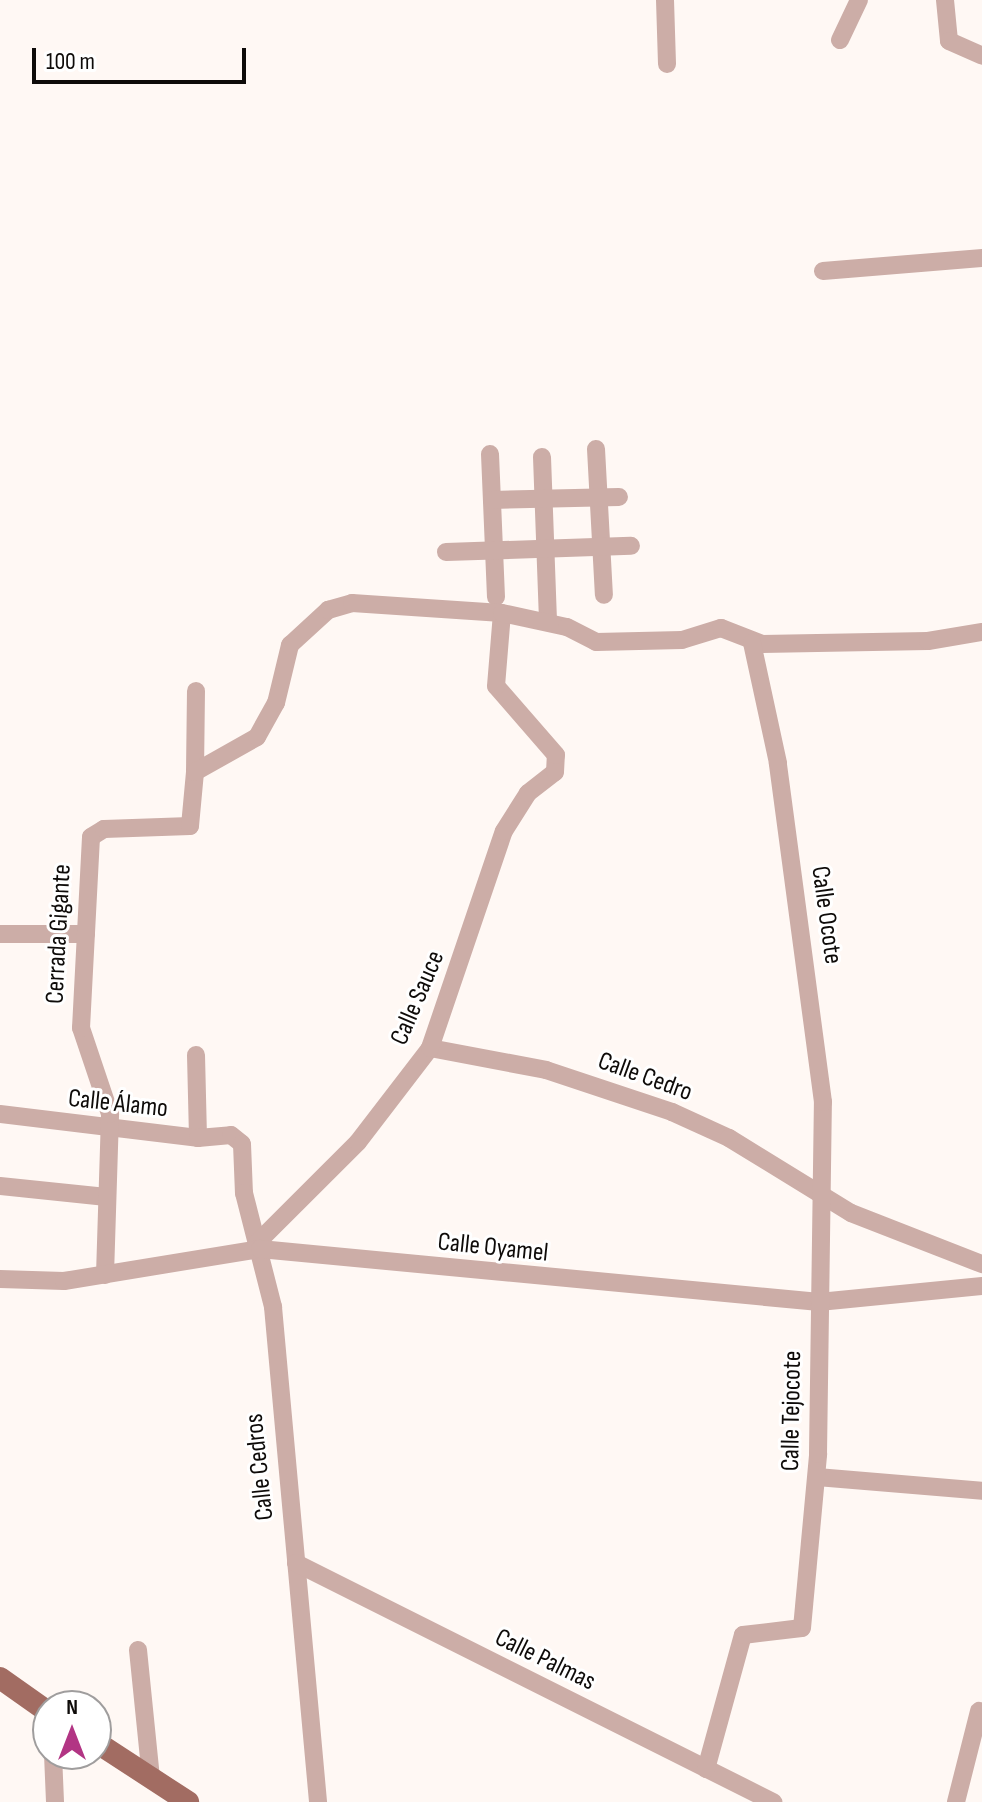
<!DOCTYPE html>
<meta charset="utf-8">
<style>
body{margin:0}
#map{position:relative;width:982px;height:1802px;overflow:hidden;background:#fff8f4;font-family:"Sofia Sans Condensed",sans-serif}
div>[style]{position:absolute}
.minor>*{height:18px;margin:-9px;padding:0 9px;transform-origin:9px;border-radius:9px;background:#ccada7}
.major>*{height:22px;margin:-11px;padding:0 11px;transform-origin:11px;border-radius:11px;background:#a26c62}
span{translate:-50% -50%;white-space:nowrap;text-align:center;line-height:1.15;-webkit-text-stroke:6px #fff;paint-order:stroke}
.street-label{font-size:26px;color:#0e0b09}
.north{position:absolute;left:32px;top:1690px;width:80px;height:80px;box-sizing:border-box;background:#fff;border:2px solid #9f9d9d;border-radius:50%;rotate:0deg;font-size:22px;font-weight:700;line-height:32px;text-align:center;color:#0e0b09}
.north::after{content:'';display:block;margin:auto;width:28px;height:36px;background:#b23584;clip-path:polygon(50% 0,100% 100%,50% 72%,0 100%)}
.scale{position:absolute;left:32px;top:48px;width:214px;height:36px;box-sizing:border-box;border:4px solid #0e0b09;border-top:0;padding-left:10px;font-size:24px;line-height:28px;white-space:nowrap;color:#0e0b09;-webkit-text-stroke:6px #fff;paint-order:stroke}
</style>
<div id="map">
<div class="minor">
<div style="left:665px;top:0;width:64px;rotate:88.2deg"></div>
<div style="left:945px;top:0;width:41px;rotate:84.4deg"></div>
<div style="left:949px;top:41px;width:36px;rotate:24deg"></div>
<div style="left:840px;top:40px;width:44px;rotate:-64.6deg"></div>
<div style="left:823px;top:271px;width:160px;rotate:-4.7deg"></div>
<div style="left:596px;top:449px;width:146px;rotate:86.9deg"></div>
<div style="left:490px;top:454px;width:143px;rotate:87.6deg"></div>
<div style="left:542px;top:457px;width:165px;rotate:87.9deg"></div>
<div style="left:492px;top:500px;width:127px;rotate:-1.4deg"></div>
<div style="left:446px;top:552px;width:185px;rotate:-1.9deg"></div>
<div style="left:195px;top:772px;width:81px;rotate:-89.3deg"></div>
<div style="left:0;top:934px;width:86px"></div>
<div style="left:430px;top:1048px;width:118px;rotate:10.7deg"></div>
<div style="left:546px;top:1070px;width:133px;rotate:18.4deg"></div>
<div style="left:672px;top:1112px;width:63px;rotate:24.5deg"></div>
<div style="left:729px;top:1138px;width:143px;rotate:31.6deg"></div>
<div style="left:851px;top:1213px;width:141px;rotate:21.3deg"></div>
<div style="left:196px;top:1055px;width:83px;rotate:88.6deg"></div>
<div style="left:0;top:1114px;width:199px;rotate:6.9deg"></div>
<div style="left:198px;top:1138px;width:33px;rotate:-5deg"></div>
<div style="left:231px;top:1135px;width:14px;rotate:39deg"></div>
<div style="left:242px;top:1144px;width:49px;rotate:87.7deg"></div>
<div style="left:244px;top:1193px;width:118px;rotate:75.7deg"></div>
<div style="left:273px;top:1307px;width:497px;rotate:84.8deg"></div>
<div style="left:0;top:1186px;width:107px;rotate:5.9deg"></div>
<div style="left:258px;top:1242px;width:141px;rotate:-45deg"></div>
<div style="left:358px;top:1142px;width:118px;rotate:-52.5deg"></div>
<div style="left:430px;top:1048px;width:229px;rotate:-71.2deg"></div>
<div style="left:504px;top:831px;width:45px;rotate:-57.7deg"></div>
<div style="left:528px;top:793px;width:34px;rotate:-38deg"></div>
<div style="left:555px;top:772px;width:17px;rotate:-87deg"></div>
<div style="left:556px;top:755px;width:91px;rotate:-131deg"></div>
<div style="left:496px;top:686px;width:73px;rotate:-85.3deg"></div>
<div style="left:105px;top:1275px;width:161px;rotate:-88.2deg"></div>
<div style="left:110px;top:1114px;width:91px;rotate:-108.6deg"></div>
<div style="left:81px;top:1028px;width:191px;rotate:-87deg"></div>
<div style="left:91px;top:837px;width:15px;rotate:-32deg"></div>
<div style="left:104px;top:829px;width:86px;rotate:-2deg"></div>
<div style="left:190px;top:826px;width:54px;rotate:-84.7deg"></div>
<div style="left:195px;top:772px;width:71px;rotate:-29.4deg"></div>
<div style="left:257px;top:737px;width:39px;rotate:-61deg"></div>
<div style="left:276px;top:703px;width:60px;rotate:-76.4deg"></div>
<div style="left:290px;top:645px;width:52px;rotate:-42.6deg"></div>
<div style="left:328px;top:610px;width:25px;rotate:-16deg"></div>
<div style="left:352px;top:603px;width:150px;rotate:3.8deg"></div>
<div style="left:502px;top:613px;width:66px;rotate:12.2deg"></div>
<div style="left:567px;top:627px;width:33px;rotate:27deg"></div>
<div style="left:596px;top:642px;width:86px;rotate:-1.3deg"></div>
<div style="left:682px;top:640px;width:41px;rotate:-17.1deg"></div>
<div style="left:721px;top:628px;width:44px;rotate:21.3deg"></div>
<div style="left:762px;top:644px;width:166px;rotate:-1deg"></div>
<div style="left:928px;top:641px;width:55px;rotate:-9.5deg"></div>
<div style="left:0;top:1279px;width:64px;rotate:1.8deg"></div>
<div style="left:64px;top:1281px;width:199px;rotate:-9.3deg"></div>
<div style="left:260px;top:1249px;width:562px;rotate:5.42deg"></div>
<div style="left:819px;top:1302px;width:164px;rotate:-5.6deg"></div>
<div style="left:817px;top:1477px;width:166px;rotate:4.8deg"></div>
<div style="left:296px;top:1563px;width:534px;rotate:26.61deg"></div>
<div style="left:138px;top:1650px;width:128px;rotate:84.2deg"></div>
<div style="left:53px;top:1754px;width:48px;rotate:87.6deg"></div>
<div style="left:706px;top:1769px;width:139px;rotate:-74.6deg"></div>
<div style="left:743px;top:1635px;width:59px;rotate:-6.8deg"></div>
<div style="left:802px;top:1628px;width:175px;rotate:-84.7deg"></div>
<div style="left:818px;top:1454px;width:352px;rotate:-89.2deg"></div>
<div style="left:823px;top:1102px;width:342px;rotate:-97.6deg"></div>
<div style="left:778px;top:763px;width:123px;rotate:-102.2deg"></div>
<div style="left:956px;top:1802px;width:94px;rotate:-75.8deg"></div>
</div>
<div class="major">
<div style="left:0;top:1678px;width:59px;rotate:35.3deg"></div>
<div style="left:96px;top:1742px;width:110px;rotate:33.1deg"></div>
</div>
<div class="street-label">
<span style="left:826px;top:915px;rotate:82deg">Calle Ocote</span>
<span style="left:59px;top:934px;rotate:-87deg">Cerrada Gigante</span>
<span style="left:418px;top:998px;rotate:-67deg">Calle Sauce</span>
<span style="left:645px;top:1077px;rotate:20deg">Calle Cedro</span>
<span style="left:118px;top:1104px;rotate:6deg">Calle Álamo</span>
<span style="left:493px;top:1248px;rotate:6deg">Calle Oyamel</span>
<span style="left:792px;top:1411px;rotate:-89deg">Calle Tejocote</span>
<span style="left:260px;top:1467px;rotate:-96deg">Calle Cedros</span>
<span style="left:545px;top:1660px;rotate:26deg">Calle Palmas</span>
</div>
<div class="north">N</div>
<div class="scale">100 m</div>
</div>
